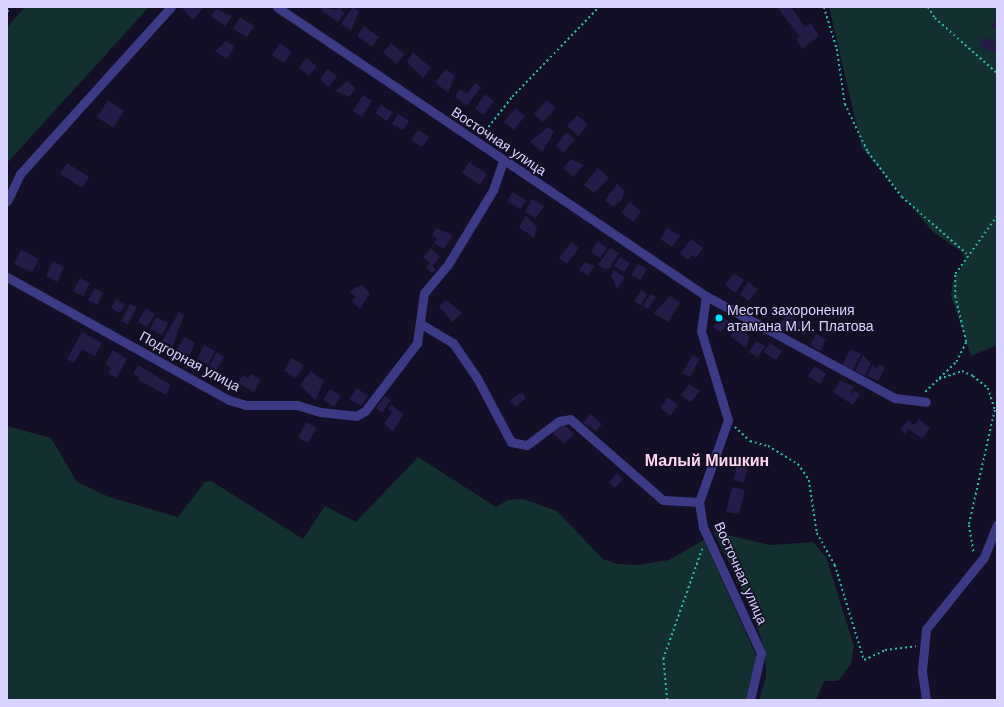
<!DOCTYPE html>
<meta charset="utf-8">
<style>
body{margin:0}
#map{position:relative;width:1004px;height:707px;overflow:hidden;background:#130f26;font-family:Helvetica,sans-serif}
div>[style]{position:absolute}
.green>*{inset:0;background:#12302f}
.building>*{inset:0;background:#241b47}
.path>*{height:1.5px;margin-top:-0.75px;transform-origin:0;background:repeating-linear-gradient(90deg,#2fb8b0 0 2px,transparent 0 5px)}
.minor>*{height:9px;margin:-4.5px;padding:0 4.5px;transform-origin:4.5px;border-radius:4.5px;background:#3d3a85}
.dots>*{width:11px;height:11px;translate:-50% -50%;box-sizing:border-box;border:2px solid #130f26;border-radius:50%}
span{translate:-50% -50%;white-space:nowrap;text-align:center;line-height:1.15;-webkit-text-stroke:3px #130f26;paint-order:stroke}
.street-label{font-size:14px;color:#d9d4ff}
.poi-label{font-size:14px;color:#d9d4ff}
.left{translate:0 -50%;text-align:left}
.quarter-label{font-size:16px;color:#ffd6f0;font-weight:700}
.frame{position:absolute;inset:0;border:8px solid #d9d4ff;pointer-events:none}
</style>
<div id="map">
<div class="green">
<div style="clip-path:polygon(25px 7px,149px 7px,7px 163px,7px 27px)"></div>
<div style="clip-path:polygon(829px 7px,997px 7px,997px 345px,971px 356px,951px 295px,953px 282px,965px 260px,962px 252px,933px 232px,862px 148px)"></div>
<div style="clip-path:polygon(7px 426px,51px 438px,77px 482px,109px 497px,178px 517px,205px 482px,211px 481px,303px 539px,325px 506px,356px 522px,418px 457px,496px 507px,508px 500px,523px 499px,557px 511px,603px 559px,617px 564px,639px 565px,669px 560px,704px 540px,755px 653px,757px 663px,748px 700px,7px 700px)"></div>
<div style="clip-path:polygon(714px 532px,770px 545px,813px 542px,826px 557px,854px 646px,851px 664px,838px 681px,824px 681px,816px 700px,759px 700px,766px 677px,765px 651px,751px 609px)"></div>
</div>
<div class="building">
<div style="clip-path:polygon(181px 7px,204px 7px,193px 20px)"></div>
<div style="clip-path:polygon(323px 7px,336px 10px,340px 7px,344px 14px,338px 22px,321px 10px)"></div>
<div style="clip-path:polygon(353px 7px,359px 11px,351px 31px,341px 24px)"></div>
<div style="clip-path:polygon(777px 7px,791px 7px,805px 27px,811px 23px,819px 36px,802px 49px,796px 39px,800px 37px)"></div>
<div style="clip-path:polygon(216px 9px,232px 16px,225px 26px,211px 16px)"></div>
<div style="clip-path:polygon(997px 15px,997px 30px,991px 27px)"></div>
<div style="clip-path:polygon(240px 17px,254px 26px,247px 37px,233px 29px)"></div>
<div style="clip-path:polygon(364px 26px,379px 37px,372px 47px,357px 36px)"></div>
<div style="clip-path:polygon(985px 37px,997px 43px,995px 54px,979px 46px)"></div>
<div style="clip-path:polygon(226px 41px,235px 46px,227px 59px,215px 51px)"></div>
<div style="clip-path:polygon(280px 43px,292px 52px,284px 63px,272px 55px)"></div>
<div style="clip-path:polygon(391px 43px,405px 54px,397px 64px,383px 53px)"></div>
<div style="clip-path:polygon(413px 52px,431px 68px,423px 78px,407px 62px)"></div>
<div style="clip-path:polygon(306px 58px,317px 66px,309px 76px,299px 68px)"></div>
<div style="clip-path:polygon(327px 69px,337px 76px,329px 87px,320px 80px)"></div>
<div style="clip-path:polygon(446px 69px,455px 76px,448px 93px,435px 82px)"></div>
<div style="clip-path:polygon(347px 81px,356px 88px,350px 97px,335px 91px)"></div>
<div style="clip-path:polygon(475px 83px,481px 87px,467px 106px,455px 97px,460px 89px,467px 94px)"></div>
<div style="clip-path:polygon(485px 94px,494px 101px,484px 115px,475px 109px)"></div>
<div style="clip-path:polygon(363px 95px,372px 101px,362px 117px,353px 111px)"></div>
<div style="clip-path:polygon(108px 100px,124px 111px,113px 128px,97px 117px)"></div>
<div style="clip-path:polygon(547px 100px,556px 108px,543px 122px,534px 114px)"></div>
<div style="clip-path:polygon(381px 105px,393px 112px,387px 121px,375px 113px)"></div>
<div style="clip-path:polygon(515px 108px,525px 116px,514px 130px,504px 122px)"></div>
<div style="clip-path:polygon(398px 114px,409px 121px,403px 130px,392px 124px)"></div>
<div style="clip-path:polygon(577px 115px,588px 125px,578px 136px,567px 126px)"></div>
<div style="clip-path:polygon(548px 127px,554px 132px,542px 152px,530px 142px)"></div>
<div style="clip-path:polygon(418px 130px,429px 137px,422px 147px,411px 140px)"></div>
<div style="clip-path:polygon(566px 132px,575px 139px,564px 153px,556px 146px)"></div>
<div style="clip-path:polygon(571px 159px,584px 165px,573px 177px,563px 168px)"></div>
<div style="clip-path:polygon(469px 162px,487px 174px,480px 185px,462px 173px)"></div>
<div style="clip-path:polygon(67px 163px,89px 177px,82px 188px,60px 174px)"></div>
<div style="clip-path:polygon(598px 168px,609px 178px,594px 193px,584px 185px)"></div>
<div style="clip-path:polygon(617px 184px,625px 191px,621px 201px,613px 207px,605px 200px)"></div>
<div style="clip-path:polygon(512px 192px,526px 200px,521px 209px,507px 202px)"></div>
<div style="clip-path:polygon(532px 199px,544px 206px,536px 218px,525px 212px)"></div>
<div style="clip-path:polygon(630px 202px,641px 212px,633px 222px,621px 212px)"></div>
<div style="clip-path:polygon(526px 216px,537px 227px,534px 238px,519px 227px)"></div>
<div style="clip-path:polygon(436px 228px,453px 235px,444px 249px,434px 243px,437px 239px,432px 235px)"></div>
<div style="clip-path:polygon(667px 228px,680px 236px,672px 247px,660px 239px)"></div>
<div style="clip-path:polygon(691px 239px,703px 248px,696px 258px,692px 255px,688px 260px,680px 254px)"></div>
<div style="clip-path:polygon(598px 241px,607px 248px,600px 258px,591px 252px)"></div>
<div style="clip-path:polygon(571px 242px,579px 248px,567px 264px,559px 258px)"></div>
<div style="clip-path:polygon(431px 248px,440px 257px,432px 266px,436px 270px,432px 273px,426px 267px,430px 263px,423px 257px)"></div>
<div style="clip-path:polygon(610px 248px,619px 253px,609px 269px,604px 269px,598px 265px)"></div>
<div style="clip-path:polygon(21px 250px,39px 259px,32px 272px,14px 264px)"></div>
<div style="clip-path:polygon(620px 257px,630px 263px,624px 272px,614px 266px)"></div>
<div style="clip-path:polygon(53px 261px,64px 267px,57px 282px,46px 276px)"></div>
<div style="clip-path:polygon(585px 262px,595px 266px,588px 276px,579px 270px)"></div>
<div style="clip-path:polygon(638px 264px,647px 269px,640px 280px,631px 275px)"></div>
<div style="clip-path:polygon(614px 270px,625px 277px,617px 289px,611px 275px)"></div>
<div style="clip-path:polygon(734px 273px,744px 280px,735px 293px,725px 285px)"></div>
<div style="clip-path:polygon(80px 278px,90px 284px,83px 296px,73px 291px)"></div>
<div style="clip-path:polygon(748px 282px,758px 289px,749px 301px,740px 295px)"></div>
<div style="clip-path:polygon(362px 285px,370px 293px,360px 309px,352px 301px,356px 297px,349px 291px)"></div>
<div style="clip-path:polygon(95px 288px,103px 293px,97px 305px,88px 300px)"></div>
<div style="clip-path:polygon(641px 290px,647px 294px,641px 305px,634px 302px)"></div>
<div style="clip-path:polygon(650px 294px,656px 297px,648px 309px,643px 306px)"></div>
<div style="clip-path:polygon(670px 296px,680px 303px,668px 322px,654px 313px)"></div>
<div style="clip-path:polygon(116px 299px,125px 304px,120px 313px,111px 308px)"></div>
<div style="clip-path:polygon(446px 300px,462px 313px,452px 322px,439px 306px)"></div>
<div style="clip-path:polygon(130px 304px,137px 307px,128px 324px,121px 321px)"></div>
<div style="clip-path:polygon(146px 308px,155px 314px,147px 327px,138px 322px)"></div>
<div style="clip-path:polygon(179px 312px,184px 315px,173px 346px,162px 341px)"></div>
<div style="clip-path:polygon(787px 314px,810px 327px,804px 335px,789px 324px,784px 332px,778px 327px)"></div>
<div style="clip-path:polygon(721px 316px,729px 321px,721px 332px,713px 327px)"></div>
<div style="clip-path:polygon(156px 317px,168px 323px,162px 335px,150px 329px)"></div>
<div style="clip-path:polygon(736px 327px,750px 336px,746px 348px,730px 336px)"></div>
<div style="clip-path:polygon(82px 332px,102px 343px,95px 356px,82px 349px,74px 363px,67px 359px)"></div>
<div style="clip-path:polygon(816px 334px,826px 340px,820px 351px,810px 345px)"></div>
<div style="clip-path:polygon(184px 337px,195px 343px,189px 356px,177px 350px)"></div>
<div style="clip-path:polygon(756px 341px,765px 346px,758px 357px,749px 352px)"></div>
<div style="clip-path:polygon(770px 343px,782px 351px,776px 360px,763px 352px)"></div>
<div style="clip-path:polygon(204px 345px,215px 351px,208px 365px,197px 359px)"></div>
<div style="clip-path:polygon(850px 349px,861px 354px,853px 370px,842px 365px)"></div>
<div style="clip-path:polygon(113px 350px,127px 359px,116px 378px,108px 373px,111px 368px,105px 364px)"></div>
<div style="clip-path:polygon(217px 352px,224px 357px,216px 370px,209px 366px)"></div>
<div style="clip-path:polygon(693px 355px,700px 359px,690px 377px,682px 373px)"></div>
<div style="clip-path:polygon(863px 355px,871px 363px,865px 376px,855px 371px)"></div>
<div style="clip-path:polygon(291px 358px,304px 365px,296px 378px,284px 371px)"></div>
<div style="clip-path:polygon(879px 364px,885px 367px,878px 381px,867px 376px,872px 365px,877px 368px)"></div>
<div style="clip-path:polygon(138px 365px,171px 385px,166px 395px,138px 380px,140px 377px,133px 374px)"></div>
<div style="clip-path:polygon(815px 366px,826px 374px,820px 384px,808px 376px)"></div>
<div style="clip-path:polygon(311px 371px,324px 381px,315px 400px,300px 385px)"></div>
<div style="clip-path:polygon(251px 374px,261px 380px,254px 392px,238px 383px,243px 375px,248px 378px)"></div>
<div style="clip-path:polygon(840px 381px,854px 386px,850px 394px,855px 391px,860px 394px,853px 405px,833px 392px)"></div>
<div style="clip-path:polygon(689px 384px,700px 391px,691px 402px,681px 395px)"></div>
<div style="clip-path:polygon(357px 388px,368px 396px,361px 406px,349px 399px)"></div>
<div style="clip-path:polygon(330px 389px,341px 396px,334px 407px,323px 400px)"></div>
<div style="clip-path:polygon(522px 392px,526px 398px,515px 407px,510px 400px)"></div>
<div style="clip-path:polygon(385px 396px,391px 400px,382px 413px,376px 408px)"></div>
<div style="clip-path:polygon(668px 397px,678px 405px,670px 416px,660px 408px)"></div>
<div style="clip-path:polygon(391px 405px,404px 414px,393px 431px,384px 424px,392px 412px,388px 409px)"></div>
<div style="clip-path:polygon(590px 414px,602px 424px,596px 431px,583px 423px)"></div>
<div style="clip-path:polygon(919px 419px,930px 428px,922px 439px,909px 429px,905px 434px,900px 430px,908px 420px,914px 425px)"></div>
<div style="clip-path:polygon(306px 422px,317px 428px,308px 443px,298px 437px)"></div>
<div style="clip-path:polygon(562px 422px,574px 434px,564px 444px,552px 432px)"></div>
<div style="clip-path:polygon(737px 465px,748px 468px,744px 483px,733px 480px)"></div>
<div style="clip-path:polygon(617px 473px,623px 479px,615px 488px,609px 482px)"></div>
<div style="clip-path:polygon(732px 487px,745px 490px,739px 514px,726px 512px)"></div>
</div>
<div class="path">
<div style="left:824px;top:7px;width:44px;rotate:72.8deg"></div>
<div style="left:837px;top:49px;width:56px;rotate:81.7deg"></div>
<div style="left:845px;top:104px;width:53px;rotate:64.4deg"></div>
<div style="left:868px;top:152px;width:56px;rotate:52.9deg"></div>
<div style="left:902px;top:197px;width:86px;rotate:41.2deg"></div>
<div style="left:928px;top:7px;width:13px;rotate:58deg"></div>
<div style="left:935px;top:18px;width:83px;rotate:41.6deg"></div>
<div style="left:7px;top:12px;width:6px;rotate:-51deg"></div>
<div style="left:482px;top:135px;width:48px;rotate:-51.7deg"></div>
<div style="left:512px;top:97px;width:125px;rotate:-46deg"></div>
<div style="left:939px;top:379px;width:24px;rotate:-19deg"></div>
<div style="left:962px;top:371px;width:12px;rotate:24deg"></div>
<div style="left:973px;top:376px;width:19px;rotate:39deg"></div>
<div style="left:988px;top:388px;width:23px;rotate:72deg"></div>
<div style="left:995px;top:410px;width:118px;rotate:102.7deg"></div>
<div style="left:969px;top:525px;width:29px;rotate:80deg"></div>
<div style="left:925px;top:392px;width:43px;rotate:-44.1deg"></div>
<div style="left:956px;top:362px;width:22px;rotate:-63deg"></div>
<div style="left:966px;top:342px;width:46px;rotate:-103.7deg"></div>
<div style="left:955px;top:297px;width:23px;rotate:-90deg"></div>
<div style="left:955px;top:274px;width:72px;rotate:-54.1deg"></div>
<div style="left:735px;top:427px;width:21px;rotate:43deg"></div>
<div style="left:750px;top:441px;width:19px;rotate:16deg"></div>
<div style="left:768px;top:446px;width:35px;rotate:31deg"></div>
<div style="left:798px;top:464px;width:19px;rotate:55deg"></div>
<div style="left:809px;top:480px;width:54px;rotate:81.4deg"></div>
<div style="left:817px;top:533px;width:37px;rotate:61deg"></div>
<div style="left:835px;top:565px;width:99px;rotate:73deg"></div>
<div style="left:864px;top:660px;width:23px;rotate:-25deg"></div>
<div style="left:885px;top:650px;width:31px;rotate:-7deg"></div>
<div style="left:667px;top:700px;width:41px;rotate:-95.6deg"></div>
<div style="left:663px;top:659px;width:117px;rotate:-70.5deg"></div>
</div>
<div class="minor">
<div style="left:277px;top:7px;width:517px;rotate:33.97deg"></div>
<div style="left:706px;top:296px;width:215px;rotate:28.4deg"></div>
<div style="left:895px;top:398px;width:31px;rotate:7deg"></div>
<div style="left:7px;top:201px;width:30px;rotate:-64deg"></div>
<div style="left:20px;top:174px;width:225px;rotate:-47.9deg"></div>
<div style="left:7px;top:277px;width:254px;rotate:29deg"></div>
<div style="left:229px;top:400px;width:18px;rotate:16deg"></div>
<div style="left:246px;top:405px;width:51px"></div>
<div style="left:297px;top:405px;width:24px;rotate:17deg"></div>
<div style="left:320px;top:412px;width:36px;rotate:6deg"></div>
<div style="left:356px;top:416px;width:10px;rotate:-29deg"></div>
<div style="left:365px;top:411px;width:86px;rotate:-52.6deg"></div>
<div style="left:417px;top:343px;width:50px;rotate:-82deg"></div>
<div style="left:424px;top:293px;width:35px;rotate:-50deg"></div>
<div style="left:447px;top:266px;width:89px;rotate:-58.8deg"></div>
<div style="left:493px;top:190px;width:31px;rotate:-71deg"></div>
<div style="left:706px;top:296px;width:35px;rotate:98deg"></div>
<div style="left:701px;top:331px;width:93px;rotate:73.1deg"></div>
<div style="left:728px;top:420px;width:87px;rotate:109.5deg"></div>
<div style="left:699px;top:502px;width:25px;rotate:81deg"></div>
<div style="left:703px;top:527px;width:139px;rotate:65.3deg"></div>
<div style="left:761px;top:653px;width:48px;rotate:103.2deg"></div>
<div style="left:423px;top:325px;width:35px;rotate:31deg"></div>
<div style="left:453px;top:343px;width:42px;rotate:55.6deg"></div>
<div style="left:477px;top:378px;width:72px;rotate:62deg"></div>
<div style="left:511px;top:442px;width:16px;rotate:11deg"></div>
<div style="left:527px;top:445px;width:40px;rotate:-37deg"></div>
<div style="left:559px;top:421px;width:11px;rotate:-10deg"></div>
<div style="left:570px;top:419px;width:123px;rotate:41.1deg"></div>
<div style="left:663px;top:500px;width:36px;rotate:3deg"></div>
<div style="left:926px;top:700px;width:30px;rotate:-98deg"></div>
<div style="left:922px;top:670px;width:41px;rotate:-84.4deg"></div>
<div style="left:926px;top:629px;width:92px;rotate:-51.1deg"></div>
<div style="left:984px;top:557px;width:35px;rotate:-68deg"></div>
</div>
<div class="dots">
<div style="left:719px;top:318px;background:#00e5ff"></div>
</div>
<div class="street-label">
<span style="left:499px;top:141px;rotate:34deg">Восточная улица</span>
<span style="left:190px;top:361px;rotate:28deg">Подгорная улица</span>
<span style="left:741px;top:573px;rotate:66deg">Восточная улица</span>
</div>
<div class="poi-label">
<span class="left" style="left:727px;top:318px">Место захоронения<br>атамана М.И. Платова</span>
</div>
<div class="quarter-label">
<span style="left:707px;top:461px">Малый Мишкин</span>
</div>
<div class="frame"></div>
</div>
